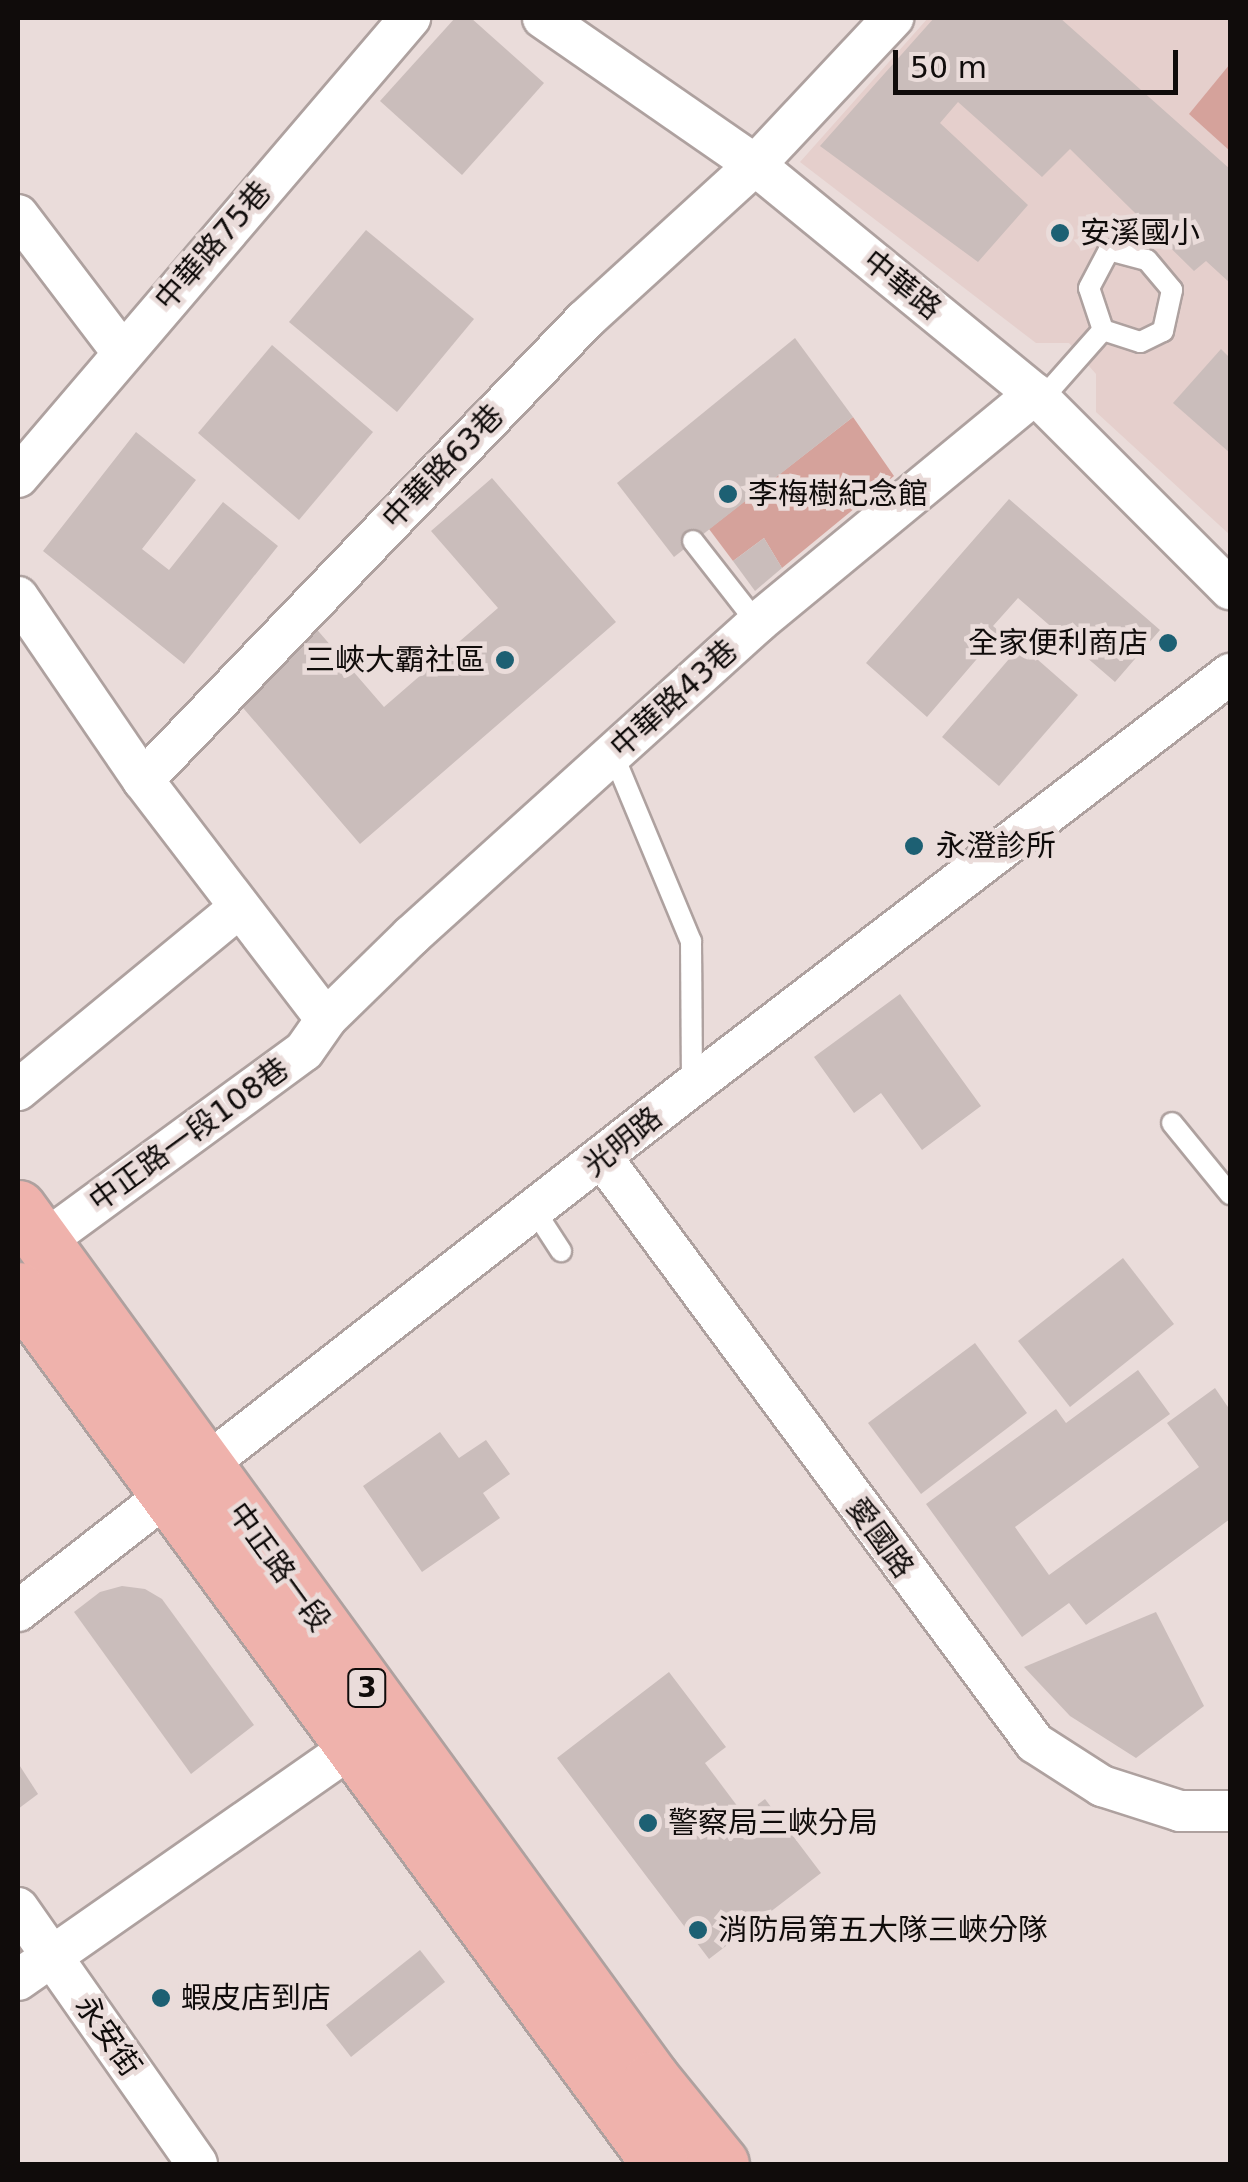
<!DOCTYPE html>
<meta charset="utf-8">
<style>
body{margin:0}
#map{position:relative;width:1248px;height:2182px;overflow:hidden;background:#eadcda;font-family:"DejaVu Sans","Noto Sans TC",sans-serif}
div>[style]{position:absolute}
.built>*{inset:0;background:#e5cfcc}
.green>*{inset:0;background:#d5a29b}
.building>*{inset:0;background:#cabdbb}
.roads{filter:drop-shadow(2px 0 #aea19f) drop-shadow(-2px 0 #aea19f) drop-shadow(0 2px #aea19f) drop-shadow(0 -2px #aea19f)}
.service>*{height:20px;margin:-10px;padding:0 10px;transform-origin:10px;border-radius:10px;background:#fff}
.minor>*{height:40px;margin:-20px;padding:0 20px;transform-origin:20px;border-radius:20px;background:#fff}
.primary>*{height:55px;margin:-27.5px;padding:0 27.5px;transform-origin:27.5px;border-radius:27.5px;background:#efb2ac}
.dots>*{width:28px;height:28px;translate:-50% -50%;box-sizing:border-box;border:5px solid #eadcda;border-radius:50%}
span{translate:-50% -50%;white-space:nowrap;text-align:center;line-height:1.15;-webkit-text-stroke:9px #eadcda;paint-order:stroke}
.shield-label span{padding:2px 8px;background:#eadcda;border:2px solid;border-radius:8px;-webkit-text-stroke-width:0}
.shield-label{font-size:28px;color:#100c0b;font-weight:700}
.poi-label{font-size:30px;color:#100c0b}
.left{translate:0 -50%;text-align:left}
.right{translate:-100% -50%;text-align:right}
.street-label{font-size:30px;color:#100c0b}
.frame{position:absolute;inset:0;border:20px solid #100c0b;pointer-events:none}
.scale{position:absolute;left:893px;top:50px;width:285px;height:45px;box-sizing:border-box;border:5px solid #100c0b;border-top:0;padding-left:12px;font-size:30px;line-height:35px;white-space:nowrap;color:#100c0b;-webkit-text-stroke:8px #eadcda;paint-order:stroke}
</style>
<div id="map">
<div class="built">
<div style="clip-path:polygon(928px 18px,1230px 18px,1230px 535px,1096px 412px,1096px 374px,1069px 343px,1036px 343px,800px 162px)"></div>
</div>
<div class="green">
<div style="clip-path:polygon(1230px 64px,1230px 151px,1189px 114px)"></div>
<div style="clip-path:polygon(853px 417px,894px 476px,782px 568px,764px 538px,733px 561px,709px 529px)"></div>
</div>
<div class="building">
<div style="clip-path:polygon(455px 18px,471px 18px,544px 83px,462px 175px,380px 101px)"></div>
<div style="clip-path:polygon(934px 18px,1060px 18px,1230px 169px,1230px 283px,1206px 261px,1194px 271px,1070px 149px,1042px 177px,958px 102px,940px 123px,1028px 205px,978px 262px,820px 146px)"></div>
<div style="clip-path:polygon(366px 230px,474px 319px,397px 412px,289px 322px)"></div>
<div style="clip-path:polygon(795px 338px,853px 417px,674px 557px,617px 483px)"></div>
<div style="clip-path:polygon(272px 345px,373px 432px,299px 520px,198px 433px)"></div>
<div style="clip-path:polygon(1221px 349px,1230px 358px,1230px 453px,1173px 403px)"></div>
<div style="clip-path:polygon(136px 432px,196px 480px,142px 549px,169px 570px,223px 502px,278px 546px,184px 664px,43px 551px)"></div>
<div style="clip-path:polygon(492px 478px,616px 622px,360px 844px,232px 695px,313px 625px,384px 707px,498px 608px,431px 531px)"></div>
<div style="clip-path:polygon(1009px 499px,1160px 630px,1115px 682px,1018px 598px,993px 626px,1000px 632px,927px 717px,866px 663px)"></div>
<div style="clip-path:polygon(764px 538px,782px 568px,755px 591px,733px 561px)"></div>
<div style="clip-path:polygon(1021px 645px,1078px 695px,999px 786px,942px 737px)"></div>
<div style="clip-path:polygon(900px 994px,981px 1106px,922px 1150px,881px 1093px,854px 1113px,814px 1057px)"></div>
<div style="clip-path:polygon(1123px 1258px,1174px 1324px,1070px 1407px,1018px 1341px)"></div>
<div style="clip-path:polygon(975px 1343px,1027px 1413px,921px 1494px,868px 1423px)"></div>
<div style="clip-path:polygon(1138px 1370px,1170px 1414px,1015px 1527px,1049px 1575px,1199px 1467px,1167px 1423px,1215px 1388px,1230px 1410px,1230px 1519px,1086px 1625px,1069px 1603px,1022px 1637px,926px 1504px,1056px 1409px,1066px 1423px)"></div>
<div style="clip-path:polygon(440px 1432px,459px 1458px,486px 1440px,510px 1474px,483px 1493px,500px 1518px,422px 1572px,363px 1486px)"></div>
<div style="clip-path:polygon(122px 1586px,145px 1589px,162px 1599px,254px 1725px,191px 1774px,74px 1612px,100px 1592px)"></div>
<div style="clip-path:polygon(1156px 1612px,1204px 1706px,1136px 1758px,1070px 1716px,1024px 1667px)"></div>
<div style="clip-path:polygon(669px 1672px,726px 1747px,705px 1763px,744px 1815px,765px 1799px,821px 1873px,709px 1959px,557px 1758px)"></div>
<div style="clip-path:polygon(18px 1763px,38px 1794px,18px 1809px)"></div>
<div style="clip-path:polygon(420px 1950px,445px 1982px,351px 2057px,326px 2025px)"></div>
</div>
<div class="roads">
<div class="service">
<div style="left:1041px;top:400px;width:94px;rotate:-48.5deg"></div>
<div style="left:1103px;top:330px;width:44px;rotate:-108.4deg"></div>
<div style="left:1089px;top:288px;width:43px;rotate:-62.2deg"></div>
<div style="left:1109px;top:250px;width:39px;rotate:15deg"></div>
<div style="left:1147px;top:260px;width:39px;rotate:50deg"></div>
<div style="left:1172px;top:290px;width:42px;rotate:102.4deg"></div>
<div style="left:1163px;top:331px;width:25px;rotate:154deg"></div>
<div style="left:1140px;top:342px;width:39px;rotate:-162deg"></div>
<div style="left:693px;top:541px;width:104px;rotate:52deg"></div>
<div style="left:613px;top:754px;width:203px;rotate:67.4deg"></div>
<div style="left:691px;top:941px;width:145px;rotate:89.6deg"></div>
<div style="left:1172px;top:1123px;width:92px;rotate:50.8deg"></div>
<div style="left:535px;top:1211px;width:48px;rotate:57deg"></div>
</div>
<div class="minor">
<div style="left:543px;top:18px;width:258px;rotate:34.7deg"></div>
<div style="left:755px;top:165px;width:362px;rotate:39.3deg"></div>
<div style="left:1035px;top:394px;width:276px;rotate:45deg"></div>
<div style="left:18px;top:215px;width:172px;rotate:52.8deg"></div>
<div style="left:18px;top:477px;width:604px;rotate:-49.5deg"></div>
<div style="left:18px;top:597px;width:222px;rotate:55.7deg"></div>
<div style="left:143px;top:780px;width:301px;rotate:52.6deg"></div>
<div style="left:143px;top:780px;width:638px;rotate:-46.14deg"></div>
<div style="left:585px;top:320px;width:230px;rotate:-42.4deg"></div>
<div style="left:755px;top:165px;width:202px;rotate:-46.8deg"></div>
<div style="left:18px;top:1090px;width:286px;rotate:-39.5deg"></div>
<div style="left:603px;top:1159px;width:726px;rotate:53.51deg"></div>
<div style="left:1035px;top:1743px;width:80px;rotate:32.7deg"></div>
<div style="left:1102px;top:1786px;width:82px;rotate:17.8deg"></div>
<div style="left:1180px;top:1811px;width:50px"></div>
<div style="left:43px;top:1242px;width:323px;rotate:-36.2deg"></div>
<div style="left:304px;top:1051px;width:39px;rotate:-55deg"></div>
<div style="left:326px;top:1019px;width:119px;rotate:-44.3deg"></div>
<div style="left:411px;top:936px;width:467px;rotate:-42.1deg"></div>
<div style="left:757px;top:623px;width:360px;rotate:-39.5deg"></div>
<div style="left:18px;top:1611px;width:854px;rotate:-37.92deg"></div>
<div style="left:692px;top:1086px;width:678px;rotate:-37.44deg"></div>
<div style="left:18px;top:1908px;width:312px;rotate:55deg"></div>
<div style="left:18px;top:1980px;width:406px;rotate:-34.9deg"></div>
</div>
<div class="primary">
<div style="left:18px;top:1208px;width:1077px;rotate:53.95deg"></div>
<div style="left:652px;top:2079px;width:109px;rotate:50.9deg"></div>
<div style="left:18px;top:1290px;width:1084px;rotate:53.7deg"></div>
</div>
</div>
<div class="dots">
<div style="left:1060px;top:233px;background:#1d6073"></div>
<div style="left:728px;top:494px;background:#1d6073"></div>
<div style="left:1168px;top:643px;background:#1d6073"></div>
<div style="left:505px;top:660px;background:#1d6073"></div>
<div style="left:914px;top:846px;background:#1d6073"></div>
<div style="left:648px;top:1823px;background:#1d6073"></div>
<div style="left:698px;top:1930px;background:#1d6073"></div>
<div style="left:161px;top:1998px;background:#1d6073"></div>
</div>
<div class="shield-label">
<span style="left:367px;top:1688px">3</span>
</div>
<div class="poi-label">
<span class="left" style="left:1080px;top:233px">安溪國小</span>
<span class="left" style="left:748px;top:494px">李梅樹紀念館</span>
<span class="right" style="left:1148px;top:643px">全家便利商店</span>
<span class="right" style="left:485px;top:660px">三峽大霸社區</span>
<span class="left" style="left:936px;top:846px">永澄診所</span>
<span class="left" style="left:668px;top:1823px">警察局三峽分局</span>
<span class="left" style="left:718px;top:1930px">消防局第五大隊三峽分隊</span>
<span class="left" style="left:181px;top:1998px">蝦皮店到店</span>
</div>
<div class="street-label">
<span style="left:213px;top:246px;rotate:-49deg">中華路75巷</span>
<span style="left:902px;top:285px;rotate:39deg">中華路</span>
<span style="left:443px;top:467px;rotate:-46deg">中華路63巷</span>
<span style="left:674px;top:699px;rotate:-42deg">中華路43巷</span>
<span style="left:189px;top:1135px;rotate:-36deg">中正路一段108巷</span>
<span style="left:623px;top:1142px;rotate:-39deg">光明路</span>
<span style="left:880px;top:1538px;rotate:54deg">愛國路</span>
<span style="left:279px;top:1567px;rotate:54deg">中正路一段</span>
<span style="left:108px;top:2036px;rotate:55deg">永安街</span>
</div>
<div class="frame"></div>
<div class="scale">50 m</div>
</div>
